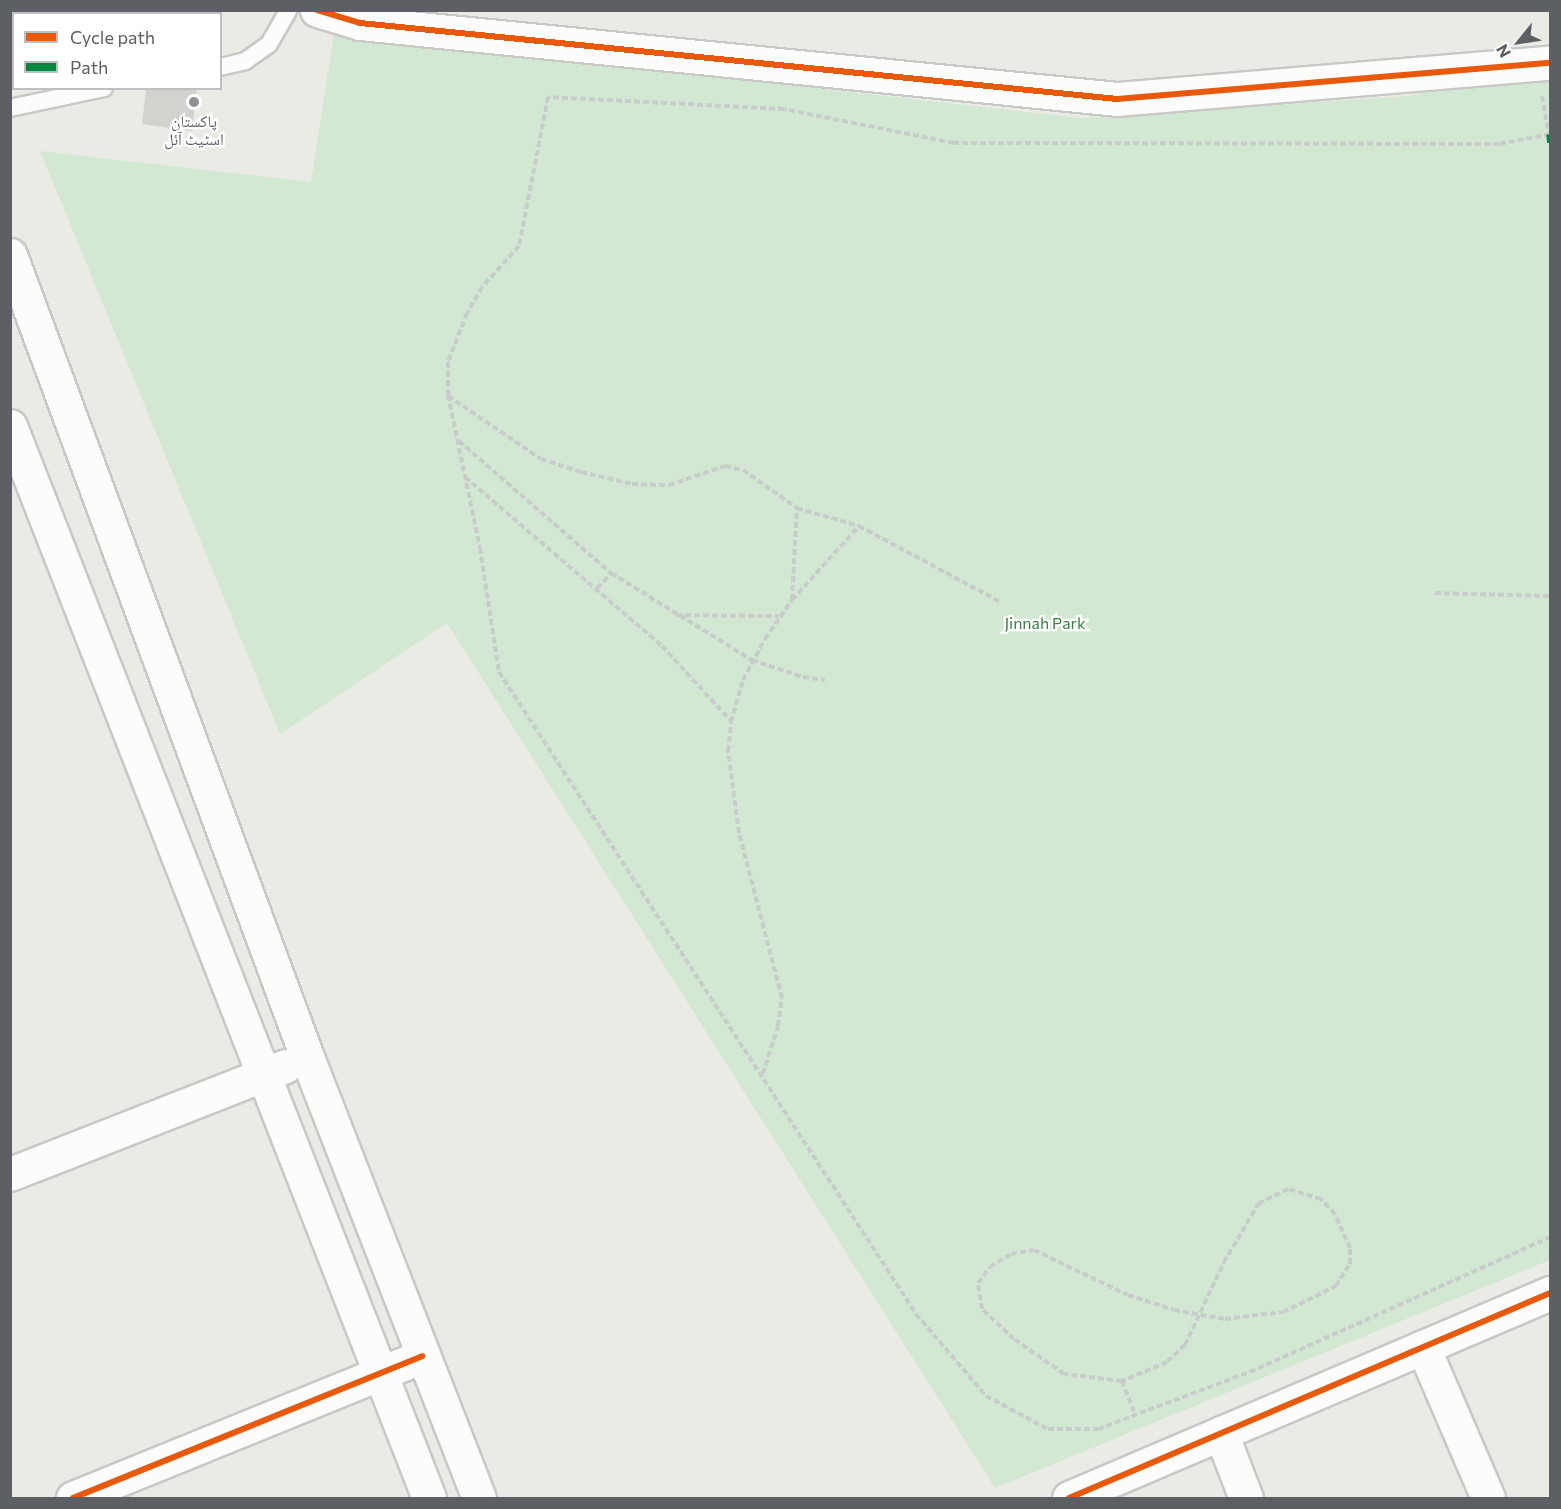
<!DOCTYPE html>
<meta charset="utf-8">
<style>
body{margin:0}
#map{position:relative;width:1561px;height:1509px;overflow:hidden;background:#ebebe6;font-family:Commissioner,"Noto Naskh Arabic",sans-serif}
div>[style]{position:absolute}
.green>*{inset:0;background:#d3e8d3}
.building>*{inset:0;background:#d2d2cf}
.path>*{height:4px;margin-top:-2px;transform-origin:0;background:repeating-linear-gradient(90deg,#c8ccca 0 6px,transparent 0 9px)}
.roads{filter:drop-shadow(2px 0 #c8c8c7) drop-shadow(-2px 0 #c8c8c7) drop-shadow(0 2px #c8c8c7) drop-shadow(0 -2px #c8c8c7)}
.lane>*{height:16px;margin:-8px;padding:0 8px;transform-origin:8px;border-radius:8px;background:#fcfcfb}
.street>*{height:33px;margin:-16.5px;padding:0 16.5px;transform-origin:16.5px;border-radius:16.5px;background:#fcfcfb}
.secondary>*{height:33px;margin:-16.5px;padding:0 16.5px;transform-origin:16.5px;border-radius:16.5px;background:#fcfcfb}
.path-bridge>*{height:4px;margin-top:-2px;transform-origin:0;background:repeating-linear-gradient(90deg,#c8ccca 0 6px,transparent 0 9px)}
.quiet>*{height:4.5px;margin-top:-2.25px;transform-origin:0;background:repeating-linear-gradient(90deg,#00873e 0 9px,transparent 0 13.5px)}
.cycleway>*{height:6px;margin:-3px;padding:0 3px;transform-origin:3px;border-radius:3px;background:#e8590c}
.dots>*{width:16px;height:16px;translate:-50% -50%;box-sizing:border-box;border:3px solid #fff;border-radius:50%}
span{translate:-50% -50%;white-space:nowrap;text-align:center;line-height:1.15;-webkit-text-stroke:4.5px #fff;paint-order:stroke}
.poi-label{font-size:16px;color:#5c5f64}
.park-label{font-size:16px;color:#35823f}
.frame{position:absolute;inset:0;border:12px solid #5c5f64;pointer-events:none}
.legend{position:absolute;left:12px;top:12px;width:210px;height:78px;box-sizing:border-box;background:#fff;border:2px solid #bebfc1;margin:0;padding:8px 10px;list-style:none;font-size:18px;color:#5c5f64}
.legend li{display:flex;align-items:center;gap:12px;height:30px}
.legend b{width:30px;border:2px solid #bebfc1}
.north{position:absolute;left:1489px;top:12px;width:60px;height:60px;-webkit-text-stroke:4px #fff;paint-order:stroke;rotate:240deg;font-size:16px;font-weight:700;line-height:24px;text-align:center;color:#5c5f64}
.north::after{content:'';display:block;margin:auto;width:21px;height:27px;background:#5c5f64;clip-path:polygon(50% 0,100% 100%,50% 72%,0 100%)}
</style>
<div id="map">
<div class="green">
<div style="clip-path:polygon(369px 32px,629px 67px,1080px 118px,1409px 96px,1550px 66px,1550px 1260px,995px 1488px,447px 623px,280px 734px,40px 151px,311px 182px,334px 33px)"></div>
</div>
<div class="building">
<div style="clip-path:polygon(146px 88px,197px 88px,192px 131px,142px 124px)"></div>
</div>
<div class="path">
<div style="left:1542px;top:96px;width:39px;rotate:80deg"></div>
<div style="left:1550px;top:134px;width:52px;rotate:168.9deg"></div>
<div style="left:1499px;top:144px;width:545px;rotate:-179.89deg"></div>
<div style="left:954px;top:143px;width:173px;rotate:-168.7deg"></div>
<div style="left:784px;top:109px;width:236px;rotate:-177.1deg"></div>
<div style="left:548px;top:97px;width:152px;rotate:101deg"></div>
<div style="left:519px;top:246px;width:55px;rotate:132.1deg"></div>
<div style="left:482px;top:287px;width:30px;rotate:120deg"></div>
<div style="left:467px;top:313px;width:53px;rotate:111.2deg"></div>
<div style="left:448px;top:362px;width:33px;rotate:90deg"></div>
<div style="left:448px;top:395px;width:156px;rotate:78.2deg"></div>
<div style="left:480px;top:548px;width:125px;rotate:81.3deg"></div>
<div style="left:499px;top:672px;width:766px;rotate:56.99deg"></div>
<div style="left:916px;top:1314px;width:108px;rotate:49.5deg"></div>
<div style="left:986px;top:1396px;width:70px;rotate:28deg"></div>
<div style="left:1048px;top:1429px;width:50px"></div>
<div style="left:1098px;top:1429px;width:162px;rotate:-20.6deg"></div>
<div style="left:1250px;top:1372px;width:329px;rotate:-24.2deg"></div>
<div style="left:448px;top:396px;width:112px;rotate:34.1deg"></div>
<div style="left:541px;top:459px;width:42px;rotate:18deg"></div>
<div style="left:581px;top:472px;width:52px;rotate:13.2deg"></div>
<div style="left:632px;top:484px;width:37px;rotate:2deg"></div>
<div style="left:669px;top:485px;width:59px;rotate:-18.7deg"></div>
<div style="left:725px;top:466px;width:18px;rotate:13deg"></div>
<div style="left:743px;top:470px;width:66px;rotate:35.1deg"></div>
<div style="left:797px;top:508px;width:65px;rotate:16.2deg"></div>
<div style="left:859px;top:526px;width:162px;rotate:28.3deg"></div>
<div style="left:459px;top:441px;width:201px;rotate:41deg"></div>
<div style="left:611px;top:573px;width:166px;rotate:31.7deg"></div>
<div style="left:752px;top:660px;width:54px;rotate:18.4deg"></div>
<div style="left:803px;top:677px;width:22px;rotate:8deg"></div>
<div style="left:465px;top:477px;width:260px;rotate:40.6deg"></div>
<div style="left:662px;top:646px;width:102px;rotate:47.4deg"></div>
<div style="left:597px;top:588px;width:20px;rotate:-45deg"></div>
<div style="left:1435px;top:593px;width:115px;rotate:1.5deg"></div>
<div style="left:792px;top:600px;width:92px;rotate:-86.9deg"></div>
<div style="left:676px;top:615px;width:103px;rotate:0.6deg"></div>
<div style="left:763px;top:1074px;width:50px;rotate:-72.6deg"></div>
<div style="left:778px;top:1026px;width:28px;rotate:-82deg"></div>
<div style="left:782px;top:998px;width:171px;rotate:-104.6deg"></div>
<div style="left:739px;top:833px;width:83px;rotate:-97.6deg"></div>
<div style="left:728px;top:751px;width:29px;rotate:-84deg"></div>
<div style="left:731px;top:722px;width:44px;rotate:-74.1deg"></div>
<div style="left:743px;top:680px;width:47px;rotate:-61.8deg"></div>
<div style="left:765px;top:639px;width:47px;rotate:-55.3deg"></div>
<div style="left:792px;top:600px;width:100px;rotate:-47.8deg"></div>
<div style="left:1185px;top:1345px;width:25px;rotate:137deg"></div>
<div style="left:1167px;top:1362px;width:49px;rotate:157.1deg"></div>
<div style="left:1122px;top:1381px;width:58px;rotate:-173.1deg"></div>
<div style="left:1064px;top:1374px;width:61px;rotate:-145deg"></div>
<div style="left:1014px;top:1339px;width:44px;rotate:-136.8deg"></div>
<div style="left:982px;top:1309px;width:26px;rotate:-99deg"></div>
<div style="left:978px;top:1283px;width:20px;rotate:-53deg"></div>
<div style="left:990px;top:1267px;width:25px;rotate:-32deg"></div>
<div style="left:1011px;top:1254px;width:23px;rotate:-10deg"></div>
<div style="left:1034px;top:1250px;width:104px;rotate:25.6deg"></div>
<div style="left:1128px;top:1295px;width:48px;rotate:18.1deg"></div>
<div style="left:1174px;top:1310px;width:52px;rotate:10deg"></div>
<div style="left:1225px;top:1319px;width:58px;rotate:-6.9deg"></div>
<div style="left:1283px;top:1312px;width:59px;rotate:-26.1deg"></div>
<div style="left:1336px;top:1286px;width:26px;rotate:-58deg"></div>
<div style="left:1350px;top:1264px;width:16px;rotate:-90deg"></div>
<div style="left:1350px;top:1248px;width:37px;rotate:-114deg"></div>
<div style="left:1335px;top:1214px;width:21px;rotate:-133deg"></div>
<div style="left:1321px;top:1199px;width:34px;rotate:-163deg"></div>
<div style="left:1288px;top:1189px;width:32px;rotate:154deg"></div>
<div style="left:1259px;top:1203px;width:69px;rotate:120.7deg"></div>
<div style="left:1122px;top:1381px;width:33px;rotate:69deg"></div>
</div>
<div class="roads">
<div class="lane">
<div style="left:220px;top:67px;width:26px;rotate:-13deg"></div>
<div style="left:245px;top:61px;width:29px;rotate:-35deg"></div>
<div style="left:269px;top:44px;width:39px;rotate:-60deg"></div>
<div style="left:10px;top:108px;width:96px;rotate:-12deg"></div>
</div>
<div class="street">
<div style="left:317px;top:10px;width:45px;rotate:16.8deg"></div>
<div style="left:360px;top:23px;width:761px;rotate:5.73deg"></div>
<div style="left:1117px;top:99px;width:434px;rotate:-4.8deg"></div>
<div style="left:1423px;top:1347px;width:164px;rotate:66.7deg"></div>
<div style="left:1221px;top:1433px;width:70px;rotate:69deg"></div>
<div style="left:73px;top:1498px;width:377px;rotate:-22.1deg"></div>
</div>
<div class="secondary">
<div style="left:10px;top:255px;width:855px;rotate:69.68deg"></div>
<div style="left:307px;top:1057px;width:473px;rotate:68.7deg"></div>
<div style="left:10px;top:426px;width:1151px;rotate:68.65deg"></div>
<div style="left:10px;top:1174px;width:295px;rotate:-21.4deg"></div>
<div style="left:1069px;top:1498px;width:523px;rotate:-23.08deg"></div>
</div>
</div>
<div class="path-bridge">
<div style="left:1185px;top:1345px;width:92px;rotate:-64.8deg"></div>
</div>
<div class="quiet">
<div style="left:1549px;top:134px;width:9px;rotate:84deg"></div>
</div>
<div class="cycleway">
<div style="left:317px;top:10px;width:45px;rotate:16.8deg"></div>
<div style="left:360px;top:23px;width:761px;rotate:5.73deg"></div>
<div style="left:1117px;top:99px;width:434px;rotate:-4.8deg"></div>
<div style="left:73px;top:1498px;width:377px;rotate:-22.1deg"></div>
<div style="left:1069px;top:1498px;width:523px;rotate:-23.08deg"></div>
</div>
<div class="dots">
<div style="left:194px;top:102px;background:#8e9092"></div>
</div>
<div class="poi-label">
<span style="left:194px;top:130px">پاکستان<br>اسٹیٹ آئل</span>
</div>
<div class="park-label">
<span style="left:1045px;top:623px">Jinnah Park</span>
</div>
<div class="frame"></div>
<ul class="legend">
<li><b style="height:8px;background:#e8590c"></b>Cycle path</li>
<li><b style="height:8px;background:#00873e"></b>Path</li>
</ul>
<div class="north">N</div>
</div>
